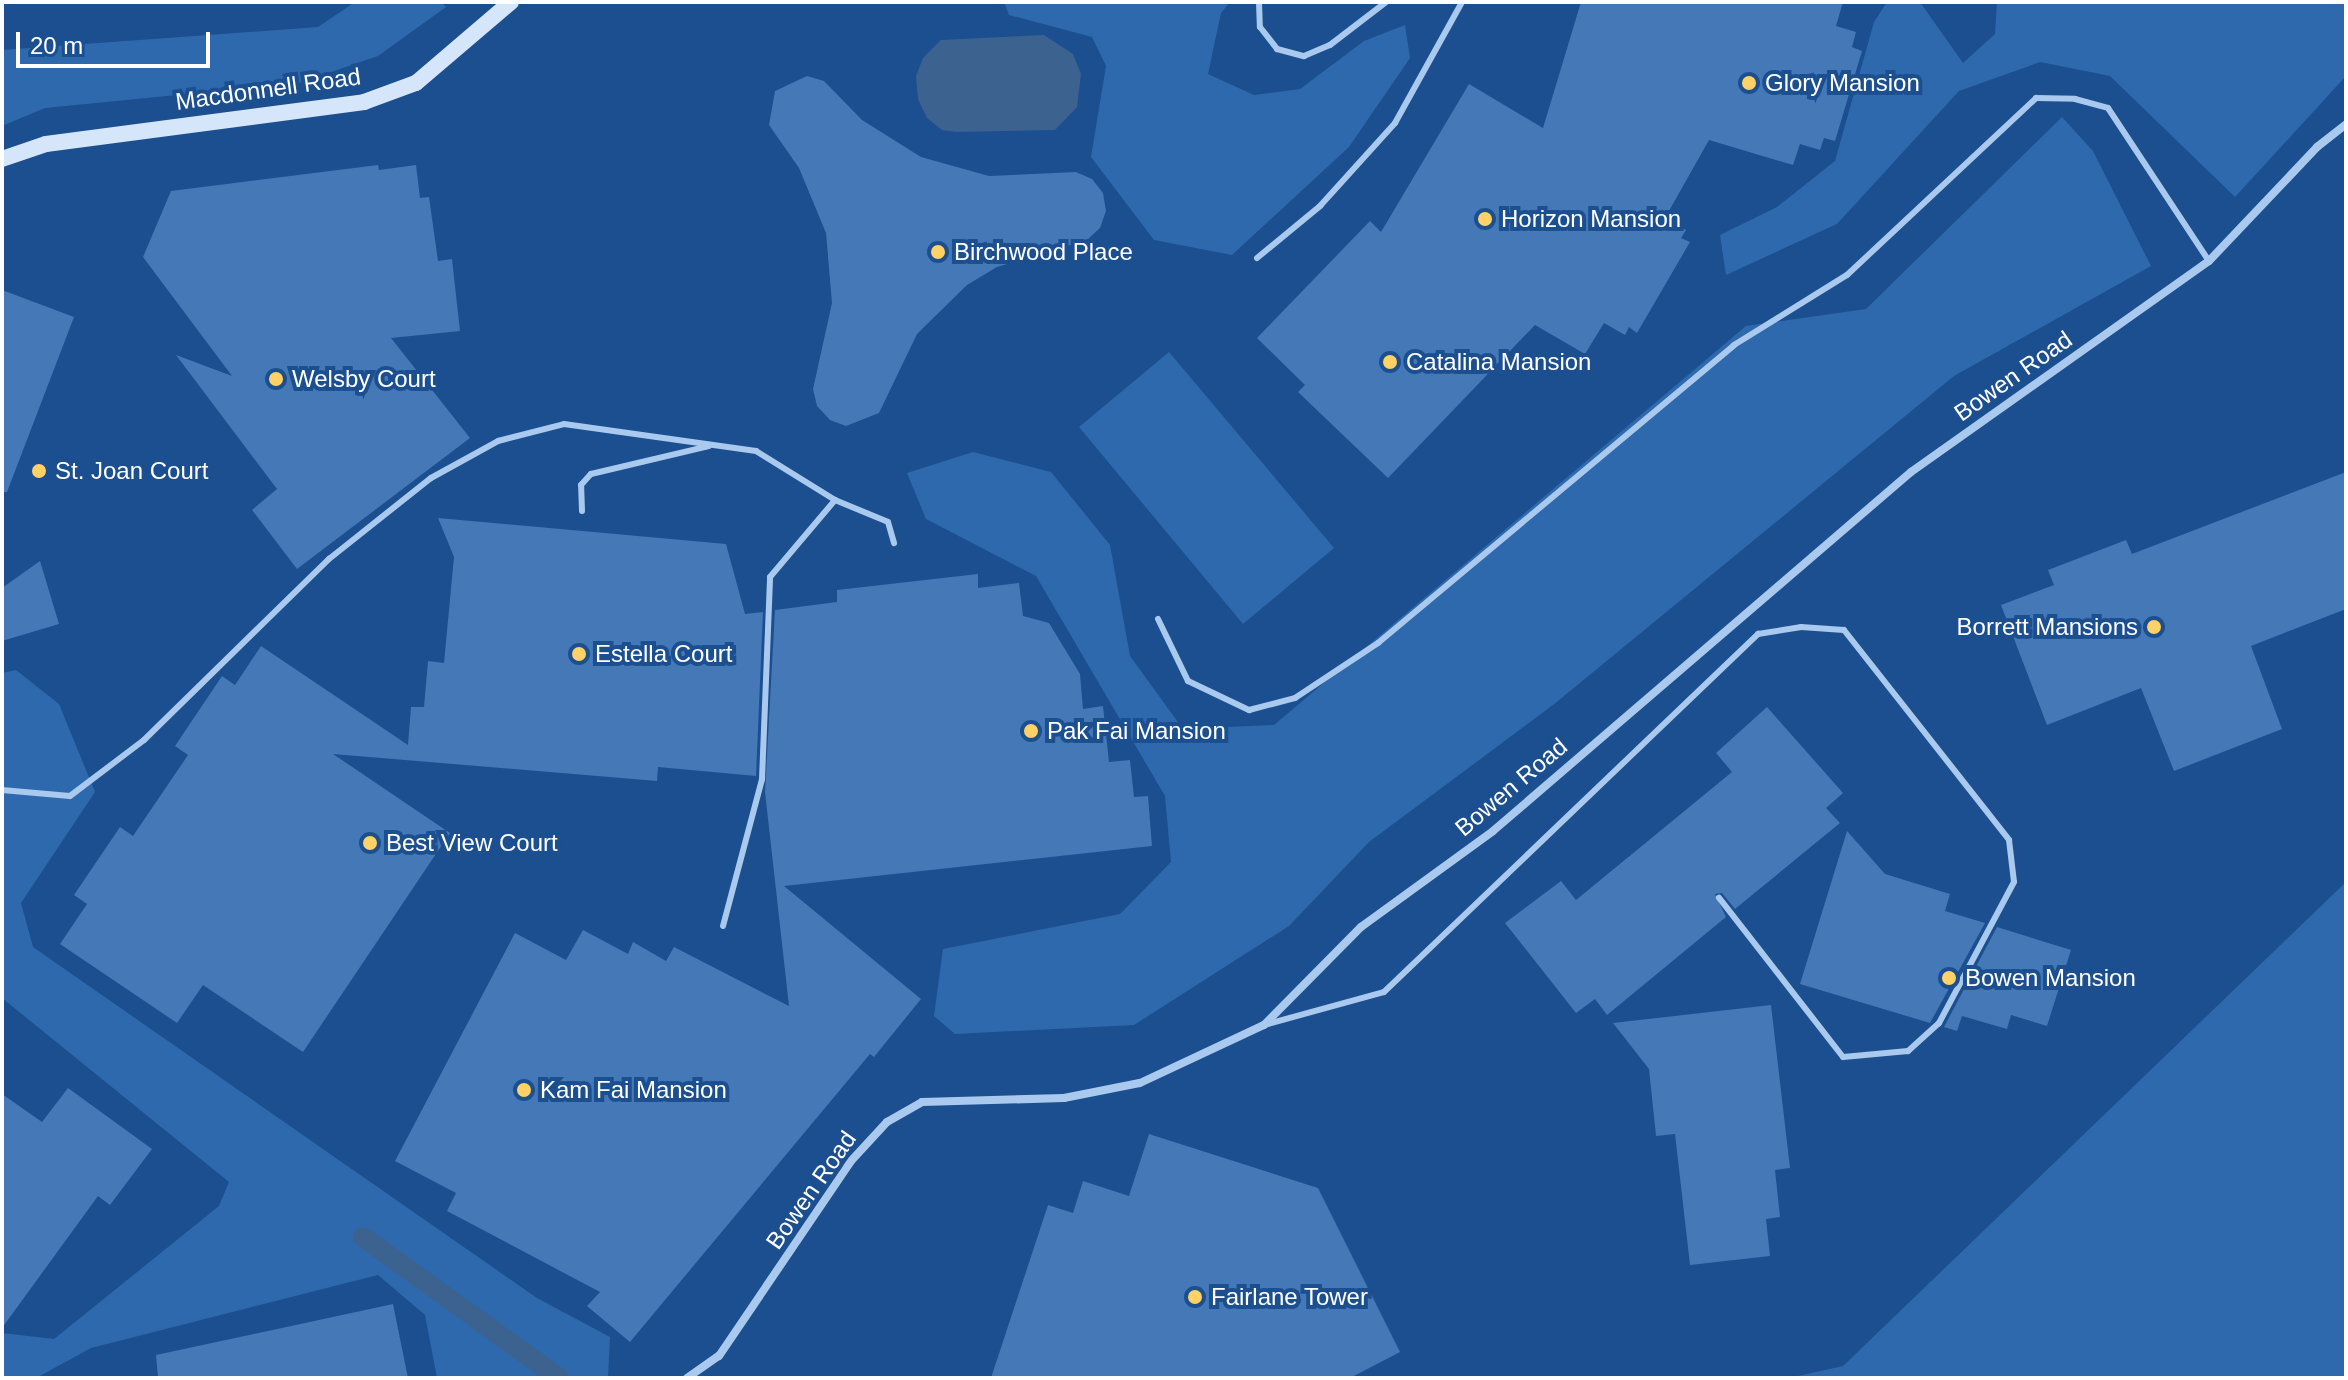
<!DOCTYPE html>
<style>
body{margin:0}
#map{position:relative;width:2348px;height:1380px;overflow:hidden;background:#1b4f8f;font-family:Helvetica,sans-serif}
div>[style]{position:absolute}
.green>*{inset:0;background:#2e69ad}
.water>*{inset:0;background:#3c6290}
.stream>*{height:20px;margin:-10px;padding:0 10px;transform-origin:10px;border-radius:10px;background:#3c6290}
.building>*{inset:0;background:#4478b7}
.lane>*{height:6px;margin:-3px;padding:0 3px;transform-origin:3px;border-radius:3px;background:#a9c9ee}
.street>*{height:8px;margin:-4px;padding:0 4px;transform-origin:4px;border-radius:4px;background:#a9c9ee}
.secondary>*{height:16px;margin:-8px;padding:0 8px;transform-origin:8px;border-radius:8px;background:#d6e6fa}
.dots>*{width:22px;height:22px;translate:-50% -50%;box-sizing:border-box;border:4px solid #1b4f8f;border-radius:50%}
span{translate:-50% -50%;white-space:nowrap;text-align:center;line-height:1.15;-webkit-text-stroke:8px #1b4f8f;paint-order:stroke}
.poi-label{font-size:24px;color:#fff}
.left{translate:0 -50%;text-align:left}
.right{translate:-100% -50%;text-align:right}
.street-label{font-size:24px;color:#fff}
.frame{position:absolute;inset:0;border:4px solid #fff;pointer-events:none}
.scale{position:absolute;left:16px;top:32px;width:194px;height:36px;box-sizing:border-box;border:4px solid #fff;border-top:0;padding-left:10px;font-size:24px;line-height:28px;white-space:nowrap;color:#fff;-webkit-text-stroke:6px #1b4f8f;paint-order:stroke}
</style>
<div id="map">
<div class="green">
<div style="clip-path:polygon(355px 2px,441px 2px,446px 7px,378px 56px,299px 83px,45px 108px,2px 126px,2px 50px,318px 27px)"></div>
<div style="clip-path:polygon(1004px 2px,1230px 2px,1221px 13px,1208px 74px,1254px 95px,1300px 89px,1364px 41px,1405px 25px,1410px 58px,1349px 147px,1232px 255px,1154px 240px,1091px 157px,1106px 66px,1092px 37px,1009px 15px)"></div>
<div style="clip-path:polygon(1887px 2px,1920px 2px,1963px 63px,1995px 34px,1997px 2px,2346px 2px,2346px 76px,2235px 197px,2110px 76px,2040px 62px,1959px 91px,1837px 224px,1726px 275px,1720px 235px,1777px 207px,1835px 161px,1874px 22px)"></div>
<div style="clip-path:polygon(2062px 117px,2093px 151px,2151px 266px,1954px 376px,1553px 705px,1369px 842px,1289px 926px,1134px 1025px,955px 1034px,934px 1016px,943px 949px,1120px 914px,1171px 862px,1165px 796px,1036px 576px,926px 519px,907px 473px,973px 452px,1051px 472px,1110px 545px,1130px 656px,1183px 729px,1274px 725px,1746px 326px,1866px 309px)"></div>
<div style="clip-path:polygon(1169px 352px,1334px 548px,1243px 624px,1079px 427px)"></div>
<div style="clip-path:polygon(16px 670px,59px 704px,95px 792px,21px 903px,33px 947px,537px 1298px,610px 1337px,608px 1378px,437px 1378px,425px 1315px,378px 1275px,91px 1348px,36px 1378px,2px 1378px,2px 1333px,54px 1339px,219px 1206px,229px 1182px,2px 998px,2px 673px)"></div>
<div style="clip-path:polygon(2346px 882px,2346px 1378px,1789px 1378px,1843px 1366px)"></div>
</div>
<div class="water">
<div style="clip-path:polygon(1044px 35px,1073px 54px,1081px 74px,1077px 107px,1055px 130px,956px 132px,942px 130px,927px 118px,918px 99px,916px 76px,923px 58px,941px 40px)"></div>
</div>
<div class="stream">
<div style="left:363px;top:1237px;width:241px;rotate:35.7deg"></div>
</div>
<div class="building">
<div style="clip-path:polygon(1581px 2px,1843px 2px,1836px 26px,1856px 32px,1852px 47px,1862px 51px,1835px 141px,1824px 138px,1820px 150px,1800px 144px,1793px 165px,1709px 140px,1665px 218px,1686px 230px,1681px 238px,1690px 242px,1637px 333px,1629px 327px,1625px 335px,1604px 323px,1585px 354px,1535px 325px,1388px 478px,1298px 392px,1305px 385px,1257px 338px,1370px 221px,1381px 232px,1469px 84px,1543px 128px)"></div>
<div style="clip-path:polygon(807px 76px,824px 81px,862px 120px,921px 157px,989px 176px,1076px 172px,1092px 179px,1103px 193px,1106px 211px,1100px 228px,1087px 240px,997px 267px,967px 285px,917px 334px,879px 413px,846px 426px,830px 420px,817px 406px,813px 389px,832px 303px,826px 233px,799px 168px,769px 125px,775px 91px)"></div>
<div style="clip-path:polygon(378px 165px,379px 170px,416px 165px,420px 198px,429px 197px,438px 261px,452px 259px,460px 331px,391px 338px,470px 438px,297px 569px,252px 510px,277px 489px,176px 355px,232px 376px,143px 257px,171px 191px)"></div>
<div style="clip-path:polygon(2px 290px,74px 317px,7px 492px,2px 492px)"></div>
<div style="clip-path:polygon(2346px 472px,2346px 609px,2251px 646px,2282px 729px,2174px 771px,2141px 688px,2047px 725px,2001px 605px,2054px 585px,2048px 570px,2126px 540px,2132px 554px)"></div>
<div style="clip-path:polygon(438px 518px,726px 544px,745px 614px,763px 612px,756px 776px,658px 767px,657px 781px,333px 754px,450px 833px,303px 1052px,203px 985px,177px 1023px,60px 944px,87px 904px,74px 895px,120px 827px,133px 836px,188px 755px,175px 746px,222px 676px,235px 685px,261px 646px,408px 745px,411px 707px,424px 707px,428px 661px,444px 663px,454px 557px)"></div>
<div style="clip-path:polygon(40px 561px,59px 624px,2px 641px,2px 588px)"></div>
<div style="clip-path:polygon(978px 574px,978px 588px,1019px 583px,1023px 616px,1049px 623px,1080px 674px,1083px 709px,1103px 706px,1109px 762px,1130px 760px,1134px 797px,1148px 796px,1152px 846px,784px 886px,921px 999px,874px 1057px,870px 1054px,630px 1342px,587px 1306px,600px 1292px,447px 1211px,456px 1193px,395px 1161px,515px 933px,566px 960px,583px 930px,628px 954px,633px 942px,666px 961px,674px 947px,789px 1006px,765px 792px,775px 610px,837px 602px,837px 590px)"></div>
<div style="clip-path:polygon(1767px 707px,1843px 793px,1826px 808px,1840px 823px,1735px 909px,1722px 893px,1715px 894px,1726px 917px,1607px 1015px,1595px 999px,1576px 1013px,1505px 923px,1561px 881px,1576px 900px,1732px 772px,1716px 753px)"></div>
<div style="clip-path:polygon(1847px 831px,1885px 874px,1950px 894px,1945px 911px,1985px 923px,1930px 1023px,1800px 984px)"></div>
<div style="clip-path:polygon(1997px 927px,2071px 950px,2047px 1026px,2011px 1015px,2007px 1029px,1962px 1016px,1957px 1031px,1944px 1027px)"></div>
<div style="clip-path:polygon(1771px 1005px,1790px 1168px,1775px 1170px,1780px 1217px,1766px 1219px,1770px 1256px,1690px 1265px,1675px 1134px,1656px 1136px,1649px 1069px,1613px 1023px)"></div>
<div style="clip-path:polygon(68px 1088px,152px 1149px,110px 1205px,98px 1196px,2px 1328px,2px 1094px,42px 1122px)"></div>
<div style="clip-path:polygon(1149px 1134px,1318px 1188px,1400px 1352px,1350px 1378px,991px 1378px,1048px 1205px,1073px 1213px,1083px 1181px,1129px 1196px)"></div>
<div style="clip-path:polygon(393px 1304px,408px 1378px,158px 1378px,156px 1355px)"></div>
</div>
<div class="lane">
<div style="left:1259px;top:2px;width:25px;rotate:88deg"></div>
<div style="left:1260px;top:27px;width:28px;rotate:52deg"></div>
<div style="left:1277px;top:49px;width:28px;rotate:15deg"></div>
<div style="left:1304px;top:56px;width:28px;rotate:-23deg"></div>
<div style="left:1330px;top:45px;width:71px;rotate:-37.5deg"></div>
<div style="left:1257px;top:258px;width:82px;rotate:-39.5deg"></div>
<div style="left:1320px;top:206px;width:112px;rotate:-47.9deg"></div>
<div style="left:1395px;top:123px;width:138px;rotate:-61deg"></div>
<div style="left:582px;top:511px;width:26px;rotate:-92deg"></div>
<div style="left:581px;top:485px;width:15px;rotate:-48deg"></div>
<div style="left:591px;top:474px;width:121px;rotate:-13.3deg"></div>
<div style="left:1158px;top:619px;width:69px;rotate:64.2deg"></div>
<div style="left:1188px;top:681px;width:68px;rotate:25.4deg"></div>
<div style="left:1249px;top:710px;width:48px;rotate:-14.6deg"></div>
<div style="left:1295px;top:698px;width:100px;rotate:-33.5deg"></div>
<div style="left:1378px;top:643px;width:464px;rotate:-39.9deg"></div>
<div style="left:1734px;top:345px;width:133px;rotate:-31.8deg"></div>
<div style="left:1847px;top:275px;width:259px;rotate:-43.1deg"></div>
<div style="left:2036px;top:98px;width:39px;rotate:1deg"></div>
<div style="left:2075px;top:99px;width:34px;rotate:15deg"></div>
<div style="left:2108px;top:108px;width:183px;rotate:56.6deg"></div>
<div style="left:2px;top:790px;width:68px;rotate:5deg"></div>
<div style="left:70px;top:796px;width:93px;rotate:-37.1deg"></div>
<div style="left:144px;top:740px;width:259px;rotate:-44.4deg"></div>
<div style="left:329px;top:559px;width:130px;rotate:-38.5deg"></div>
<div style="left:431px;top:478px;width:77px;rotate:-28.9deg"></div>
<div style="left:498px;top:441px;width:68px;rotate:-14.4deg"></div>
<div style="left:564px;top:424px;width:194px;rotate:8deg"></div>
<div style="left:756px;top:451px;width:93px;rotate:31.8deg"></div>
<div style="left:835px;top:500px;width:57px;rotate:22.5deg"></div>
<div style="left:888px;top:522px;width:22px;rotate:74deg"></div>
<div style="left:723px;top:926px;width:152px;rotate:-75.1deg"></div>
<div style="left:762px;top:779px;width:202px;rotate:-87.7deg"></div>
<div style="left:770px;top:577px;width:101px;rotate:-49.8deg"></div>
<div style="left:1264px;top:1025px;width:124px;rotate:-15.4deg"></div>
<div style="left:1384px;top:992px;width:518px;rotate:-43.75deg"></div>
<div style="left:1758px;top:634px;width:44px;rotate:-9.2deg"></div>
<div style="left:1801px;top:627px;width:43px;rotate:4deg"></div>
<div style="left:1844px;top:630px;width:267px;rotate:51.8deg"></div>
<div style="left:2009px;top:840px;width:42px;rotate:83.2deg"></div>
<div style="left:2014px;top:882px;width:160px;rotate:118deg"></div>
<div style="left:1939px;top:1023px;width:42px;rotate:137.9deg"></div>
<div style="left:1908px;top:1051px;width:65px;rotate:174.7deg"></div>
<div style="left:1843px;top:1057px;width:202px;rotate:-127.9deg"></div>
</div>
<div class="street">
<div style="left:687px;top:1378px;width:39px;rotate:-35deg"></div>
<div style="left:719px;top:1356px;width:235px;rotate:-55.9deg"></div>
<div style="left:851px;top:1161px;width:53px;rotate:-47.3deg"></div>
<div style="left:887px;top:1122px;width:40px;rotate:-29.7deg"></div>
<div style="left:922px;top:1102px;width:142px;rotate:-1.6deg"></div>
<div style="left:1064px;top:1098px;width:77px;rotate:-11.2deg"></div>
<div style="left:1140px;top:1083px;width:137px;rotate:-25.1deg"></div>
<div style="left:1264px;top:1025px;width:138px;rotate:-45.3deg"></div>
<div style="left:1361px;top:927px;width:163px;rotate:-36deg"></div>
<div style="left:1493px;top:831px;width:551px;rotate:-40.66deg"></div>
<div style="left:1911px;top:472px;width:365px;rotate:-35.3deg"></div>
<div style="left:2209px;top:261px;width:157px;rotate:-46.5deg"></div>
<div style="left:2317px;top:147px;width:37px;rotate:-38deg"></div>
</div>
<div class="secondary">
<div style="left:2px;top:159px;width:46px;rotate:-18.8deg"></div>
<div style="left:46px;top:144px;width:321px;rotate:-7.5deg"></div>
<div style="left:364px;top:102px;width:55px;rotate:-20.1deg"></div>
<div style="left:416px;top:83px;width:125px;rotate:-40.5deg"></div>
</div>
<div class="dots">
<div style="left:1749px;top:83px;background:#ffd166"></div>
<div style="left:1485px;top:219px;background:#ffd166"></div>
<div style="left:938px;top:252px;background:#ffd166"></div>
<div style="left:1390px;top:362px;background:#ffd166"></div>
<div style="left:276px;top:379px;background:#ffd166"></div>
<div style="left:39px;top:471px;background:#ffd166"></div>
<div style="left:2154px;top:627px;background:#ffd166"></div>
<div style="left:579px;top:654px;background:#ffd166"></div>
<div style="left:1031px;top:731px;background:#ffd166"></div>
<div style="left:370px;top:843px;background:#ffd166"></div>
<div style="left:1949px;top:978px;background:#ffd166"></div>
<div style="left:524px;top:1090px;background:#ffd166"></div>
<div style="left:1195px;top:1297px;background:#ffd166"></div>
</div>
<div class="poi-label">
<span class="left" style="left:1765px;top:83px">Glory Mansion</span>
<span class="left" style="left:1501px;top:219px">Horizon Mansion</span>
<span class="left" style="left:954px;top:252px">Birchwood Place</span>
<span class="left" style="left:1406px;top:362px">Catalina Mansion</span>
<span class="left" style="left:292px;top:379px">Welsby Court</span>
<span class="left" style="left:55px;top:471px">St. Joan Court</span>
<span class="right" style="left:2138px;top:627px">Borrett Mansions</span>
<span class="left" style="left:595px;top:654px">Estella Court</span>
<span class="left" style="left:1047px;top:731px">Pak Fai Mansion</span>
<span class="left" style="left:386px;top:843px">Best View Court</span>
<span class="left" style="left:1965px;top:978px">Bowen Mansion</span>
<span class="left" style="left:540px;top:1090px">Kam Fai Mansion</span>
<span class="left" style="left:1211px;top:1297px">Fairlane Tower</span>
</div>
<div class="street-label">
<span style="left:268px;top:89px;rotate:-8deg">Macdonnell Road</span>
<span style="left:2013px;top:376px;rotate:-35deg">Bowen Road</span>
<span style="left:1511px;top:787px;rotate:-40deg">Bowen Road</span>
<span style="left:811px;top:1190px;rotate:-55deg">Bowen Road</span>
</div>
<div class="frame"></div>
<div class="scale">20 m</div>
</div>
